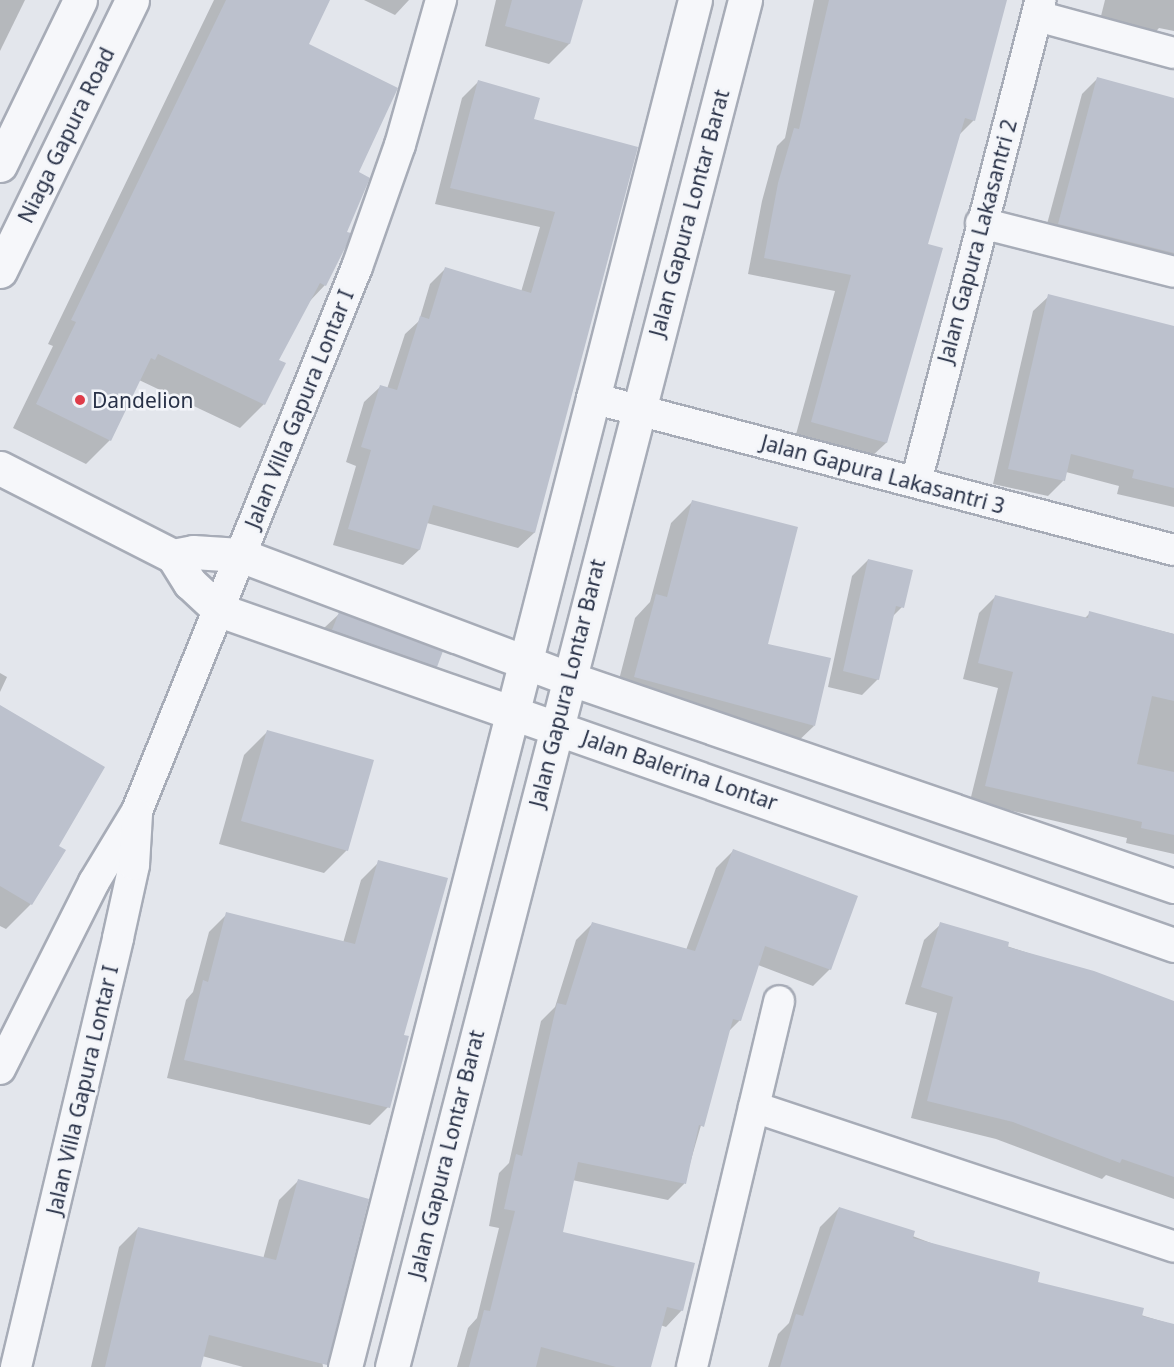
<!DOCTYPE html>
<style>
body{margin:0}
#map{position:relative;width:1174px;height:1367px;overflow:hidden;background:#e3e6ec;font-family:"Noto Sans",sans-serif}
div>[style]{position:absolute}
.shadow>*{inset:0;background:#0003}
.building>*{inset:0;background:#bcc1cd}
.roads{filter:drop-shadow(2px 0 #a7acb7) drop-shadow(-2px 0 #a7acb7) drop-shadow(0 2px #a7acb7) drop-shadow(0 -2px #a7acb7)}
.minor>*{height:30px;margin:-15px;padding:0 15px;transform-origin:15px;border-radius:15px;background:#f6f7fa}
.tertiary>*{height:33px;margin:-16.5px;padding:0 16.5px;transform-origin:16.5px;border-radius:16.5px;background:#f6f7fa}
.dots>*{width:16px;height:16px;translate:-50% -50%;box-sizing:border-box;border:3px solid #f3f5f9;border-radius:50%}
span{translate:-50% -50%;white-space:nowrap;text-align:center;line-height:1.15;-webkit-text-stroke:5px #f3f5f9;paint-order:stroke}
.street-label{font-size:21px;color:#283147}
.poi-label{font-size:21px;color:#283147}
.left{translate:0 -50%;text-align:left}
</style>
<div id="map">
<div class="shadow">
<div style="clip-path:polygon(0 0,25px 0,0 51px)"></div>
<div style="clip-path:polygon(214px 0,329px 0,307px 45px,357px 173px,346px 233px,325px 285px,308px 303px,277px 361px,264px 404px,240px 428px,139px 380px,110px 440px,86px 464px,13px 428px,53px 346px,48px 344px)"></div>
<div style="clip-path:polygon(364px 0,409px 0,395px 15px)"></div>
<div style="clip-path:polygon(496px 0,581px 0,569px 44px,549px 64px,485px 46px)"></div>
<div style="clip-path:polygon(814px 0,1006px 0,974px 120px,958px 136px,926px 245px,886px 443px,869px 459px,795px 438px,835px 291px,748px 274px,762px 201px,777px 146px,785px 138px)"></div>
<div style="clip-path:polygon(1105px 0,1174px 0,1174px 31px,1159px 28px,1151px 37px,1099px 24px)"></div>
<div style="clip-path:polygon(1098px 78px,1174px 100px,1174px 269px,1043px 239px,1082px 94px)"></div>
<div style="clip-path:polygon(478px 82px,532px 120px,636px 148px,534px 533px,518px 548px,427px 523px,419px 550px,403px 565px,333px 545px,356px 466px,346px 462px,364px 402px,380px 387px,387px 389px,405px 334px,419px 321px,430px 284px,446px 268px,521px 292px,540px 227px,435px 204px,462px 98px)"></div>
<div style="clip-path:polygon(1049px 296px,1174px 327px,1174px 507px,1117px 494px,1119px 486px,1066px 472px,1064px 480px,1048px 496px,993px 484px,1033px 311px)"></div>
<div style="clip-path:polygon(692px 502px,766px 645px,814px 726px,792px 747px,614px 699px,635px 618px,650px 602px,671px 523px)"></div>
<div style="clip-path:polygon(868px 560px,902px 607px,892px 617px,878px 679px,862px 695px,828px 687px,852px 576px)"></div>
<div style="clip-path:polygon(995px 597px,1084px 619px,1090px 613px,1174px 634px,1174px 854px,1126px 843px,1127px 838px,970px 801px,998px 688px,963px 679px,979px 613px)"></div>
<div style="clip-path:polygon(339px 614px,436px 666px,420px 682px,323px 629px)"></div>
<div style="clip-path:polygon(0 673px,7px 677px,0 692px)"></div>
<div style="clip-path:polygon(0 707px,57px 846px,64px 851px,31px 904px,6px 929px,0 926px)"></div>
<div style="clip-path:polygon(267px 732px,347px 850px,324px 873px,219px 844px,244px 755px)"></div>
<div style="clip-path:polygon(733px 851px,830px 969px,813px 986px,758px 965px,740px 1020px,728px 1032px,684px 1184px,668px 1200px,572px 1180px,561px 1233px,682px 1310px,666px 1327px,660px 1325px,649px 1367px,457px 1367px,468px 1328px,477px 1318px,499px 1228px,489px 1226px,499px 1173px,509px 1163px,541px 1021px,555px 1007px,576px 940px,592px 924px,686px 950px,716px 868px)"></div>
<div style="clip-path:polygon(379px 862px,402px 1036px,388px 1107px,370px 1125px,167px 1078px,186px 1000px,193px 992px,209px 932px,227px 914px,343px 943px,361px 880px)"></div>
<div style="clip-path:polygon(941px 924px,1174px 1002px,1174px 1199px,1106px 1175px,1102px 1179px,996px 1139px,911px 1118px,937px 1013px,905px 1004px,924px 940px)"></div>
<div style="clip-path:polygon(298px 1181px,323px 1367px,243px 1367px,202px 1356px,199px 1367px,91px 1367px,119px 1247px,138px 1228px,263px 1259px,279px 1200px)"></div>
<div style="clip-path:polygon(839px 1208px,1036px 1283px,1174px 1325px,1174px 1367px,768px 1367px,778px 1334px,789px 1323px,820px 1227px)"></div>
</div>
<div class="building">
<div style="clip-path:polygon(226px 0,330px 0,309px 44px,398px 88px,359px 172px,370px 178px,347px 232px,351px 233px,347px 244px,326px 286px,320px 283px,279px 360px,286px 363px,265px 405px,158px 354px,155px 360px,151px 358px,111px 441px,36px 404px,76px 322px,71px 320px)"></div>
<div style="clip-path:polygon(512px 0,583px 0,570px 44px,505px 26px)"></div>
<div style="clip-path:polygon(829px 0,1007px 0,975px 121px,965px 118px,928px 244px,943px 248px,887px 443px,811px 422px,851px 275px,764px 258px,778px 183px,794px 128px,799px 129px)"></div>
<div style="clip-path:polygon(1097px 77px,1174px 98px,1174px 253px,1058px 224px)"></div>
<div style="clip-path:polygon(478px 80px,540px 98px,534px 119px,638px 147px,535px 533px,433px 505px,420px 550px,348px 529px,371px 450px,361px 447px,380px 385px,397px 390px,420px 316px,429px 319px,445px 267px,531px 293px,555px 212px,450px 188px)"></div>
<div style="clip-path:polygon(1048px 294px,1174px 326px,1174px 488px,1132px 478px,1134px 470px,1071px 454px,1065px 481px,1008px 469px)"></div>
<div style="clip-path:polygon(692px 500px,798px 527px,768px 644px,831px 658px,815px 726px,634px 677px,656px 594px,667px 597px)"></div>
<div style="clip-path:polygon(868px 559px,913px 570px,904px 608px,896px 606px,879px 680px,843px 671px)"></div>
<div style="clip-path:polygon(995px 595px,1088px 618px,1089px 611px,1174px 634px,1174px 701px,1152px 696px,1137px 764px,1174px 772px,1174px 835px,1141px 828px,1142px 822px,985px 786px,1013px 672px,978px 663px)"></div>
<div style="clip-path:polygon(339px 612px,443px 651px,437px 667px,332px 630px)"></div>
<div style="clip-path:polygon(0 705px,105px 767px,59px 846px,66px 850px,32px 905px,0 886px)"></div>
<div style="clip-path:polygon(267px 730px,374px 760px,348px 851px,241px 821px)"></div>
<div style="clip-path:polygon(733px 849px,858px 896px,831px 970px,765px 946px,741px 1021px,733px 1019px,704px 1127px,699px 1125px,686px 1184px,578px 1162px,563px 1232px,695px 1263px,683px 1311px,667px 1307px,651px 1367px,616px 1367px,541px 1347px,536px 1367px,469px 1367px,484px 1310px,490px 1311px,515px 1211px,504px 1209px,516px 1154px,522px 1156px,557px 1003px,566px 1005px,592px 922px,695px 951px)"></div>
<div style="clip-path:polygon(378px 860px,448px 878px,404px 1035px,409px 1036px,390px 1108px,184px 1060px,203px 980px,208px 982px,226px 912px,355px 944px)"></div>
<div style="clip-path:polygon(940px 922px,1009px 942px,1008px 947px,1094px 971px,1174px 1001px,1174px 1177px,1122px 1159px,1120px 1163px,1013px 1122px,927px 1101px,953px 997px,921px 987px)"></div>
<div style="clip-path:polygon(298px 1179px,369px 1199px,327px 1365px,209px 1335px,201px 1367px,105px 1367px,138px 1227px,276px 1260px)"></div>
<div style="clip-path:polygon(839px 1207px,915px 1231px,913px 1238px,1040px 1272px,1038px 1282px,1144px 1308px,1142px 1316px,1174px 1324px,1174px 1367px,780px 1367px,796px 1314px,803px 1316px)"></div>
</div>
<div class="roads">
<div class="minor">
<div style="left:1037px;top:16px;width:142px;rotate:15.1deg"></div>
<div style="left:981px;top:223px;width:199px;rotate:14.2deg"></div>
<div style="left:592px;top:398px;width:602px;rotate:14.64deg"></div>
<div style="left:916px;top:482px;width:498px;rotate:-75.5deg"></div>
<div style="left:0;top:1069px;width:209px;rotate:-63.3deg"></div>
<div style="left:94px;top:882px;width:83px;rotate:-58.8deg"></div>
<div style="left:137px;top:811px;width:587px;rotate:-67.98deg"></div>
<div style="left:357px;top:267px;width:129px;rotate:-70.6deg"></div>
<div style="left:400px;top:145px;width:151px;rotate:-74.2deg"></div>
<div style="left:754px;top:1107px;width:443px;rotate:18.4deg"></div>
<div style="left:16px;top:1367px;width:441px;rotate:-76.6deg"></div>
<div style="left:118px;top:938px;width:75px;rotate:-77.6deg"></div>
<div style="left:134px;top:865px;width:51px;rotate:-86.6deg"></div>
<div style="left:692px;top:1367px;width:376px;rotate:-76.6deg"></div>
</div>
<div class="tertiary">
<div style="left:0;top:165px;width:183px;rotate:-64.1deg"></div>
<div style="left:0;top:271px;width:301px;rotate:-64deg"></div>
<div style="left:0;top:468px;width:194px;rotate:27deg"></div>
<div style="left:173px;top:556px;width:32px;rotate:58deg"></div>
<div style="left:190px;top:583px;width:40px;rotate:43deg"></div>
<div style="left:219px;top:610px;width:1012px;rotate:19.33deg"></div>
<div style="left:173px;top:556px;width:20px;rotate:-11deg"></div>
<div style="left:193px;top:552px;width:47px;rotate:3.7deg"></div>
<div style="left:240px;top:555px;width:350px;rotate:20.6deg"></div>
<div style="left:568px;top:678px;width:641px;rotate:18.94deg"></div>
<div style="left:345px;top:1367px;width:1411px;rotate:-75.64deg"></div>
<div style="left:392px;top:1367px;width:1412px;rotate:-75.52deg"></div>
</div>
</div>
<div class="dots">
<div style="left:80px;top:400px;background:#de3c49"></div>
</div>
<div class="street-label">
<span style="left:66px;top:135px;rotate:-64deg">Niaga Gapura Road</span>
<span style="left:689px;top:213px;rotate:-75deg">Jalan Gapura Lontar Barat</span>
<span style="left:977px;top:241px;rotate:-75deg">Jalan Gapura Lakasantri 2</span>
<span style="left:299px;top:409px;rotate:-68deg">Jalan Villa Gapura Lontar I</span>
<span style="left:883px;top:474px;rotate:15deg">Jalan Gapura Lakasantri 3</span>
<span style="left:567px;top:683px;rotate:-76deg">Jalan Gapura Lontar Barat</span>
<span style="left:680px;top:770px;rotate:19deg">Jalan Balerina Lontar</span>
<span style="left:82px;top:1090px;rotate:-77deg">Jalan Villa Gapura Lontar I</span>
<span style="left:446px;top:1154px;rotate:-76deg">Jalan Gapura Lontar Barat</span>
</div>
<div class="poi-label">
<span class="left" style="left:92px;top:400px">Dandelion</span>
</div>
</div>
